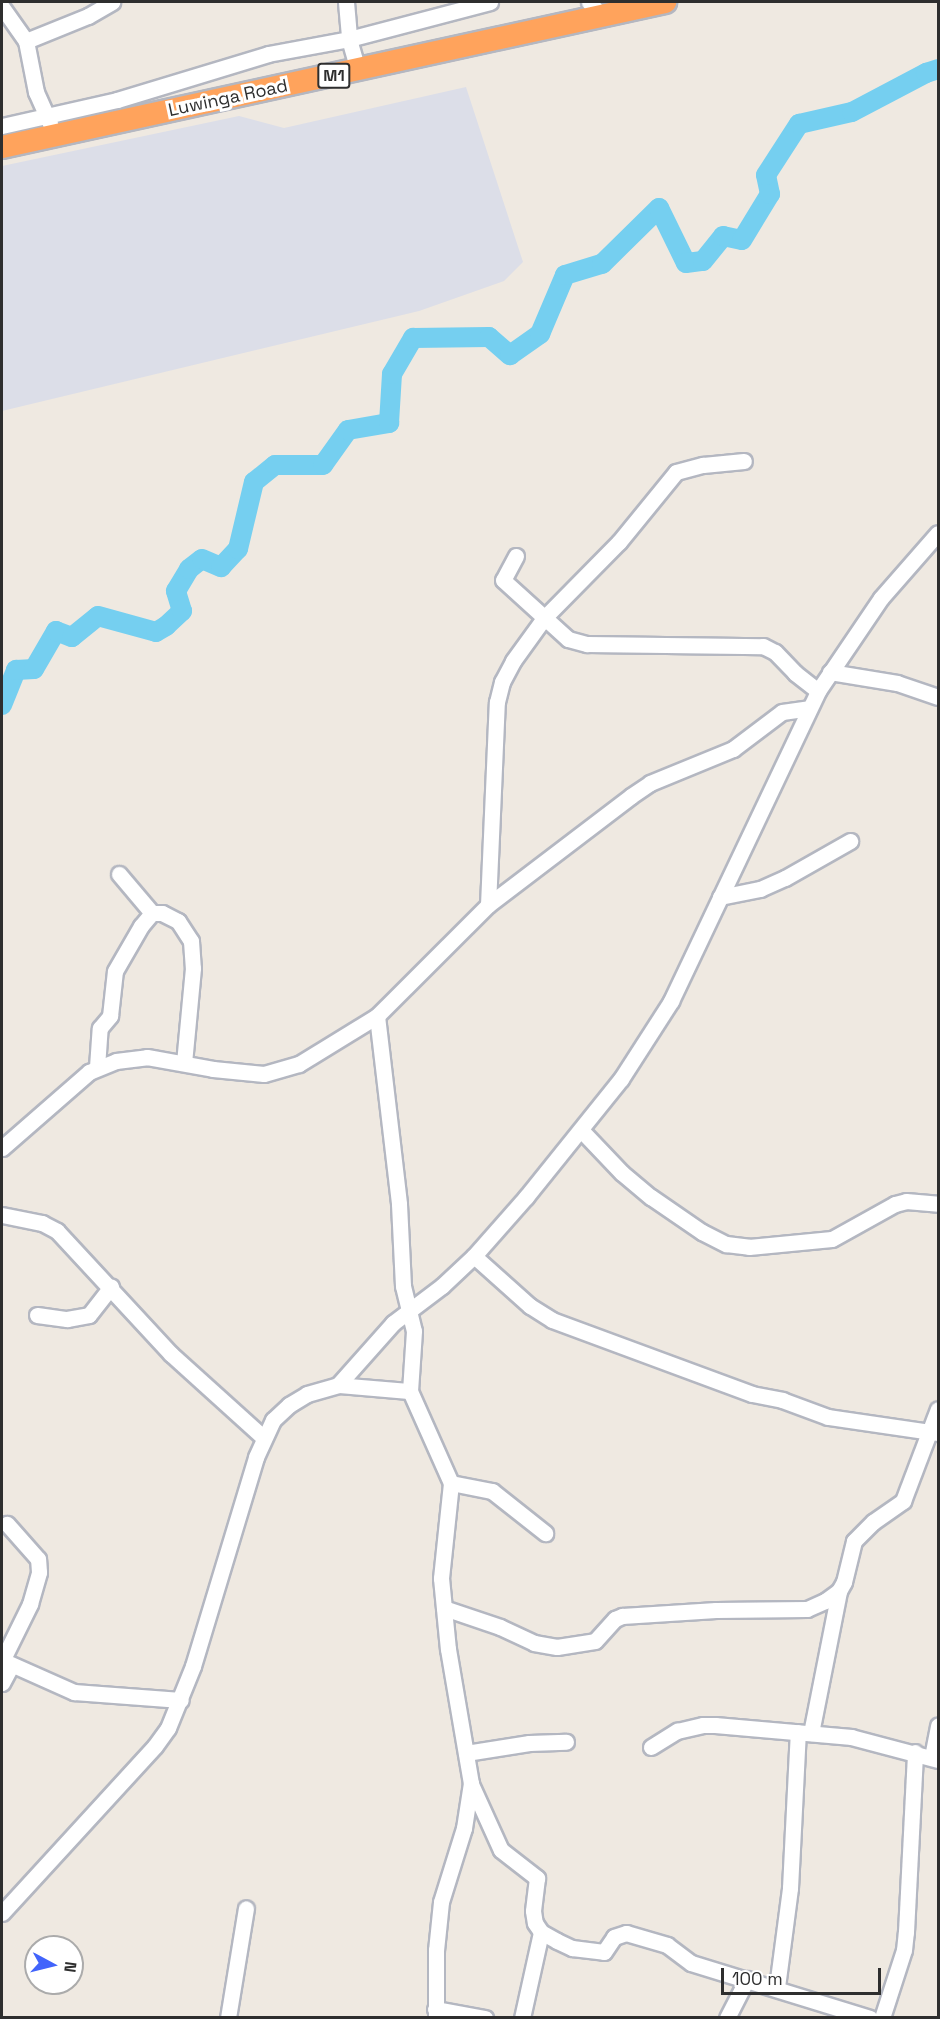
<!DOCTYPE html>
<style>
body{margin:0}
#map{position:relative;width:940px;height:2019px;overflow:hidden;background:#efe9e1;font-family:"Space Grotesk",sans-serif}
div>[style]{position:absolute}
.airport>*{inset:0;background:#dcdee8}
.river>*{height:20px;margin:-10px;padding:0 10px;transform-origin:10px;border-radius:10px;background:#75cff0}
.roads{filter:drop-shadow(2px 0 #b4b7c1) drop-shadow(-2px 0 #b4b7c1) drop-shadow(0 2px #b4b7c1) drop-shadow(0 -2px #b4b7c1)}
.minor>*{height:15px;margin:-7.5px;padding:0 7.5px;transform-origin:7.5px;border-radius:7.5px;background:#fff}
.highway>*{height:22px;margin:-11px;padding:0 11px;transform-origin:11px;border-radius:11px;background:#ffa35c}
span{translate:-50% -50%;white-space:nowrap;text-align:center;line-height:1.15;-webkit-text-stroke:6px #fff;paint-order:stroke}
.shield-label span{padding:2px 4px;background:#fff;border:2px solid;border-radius:4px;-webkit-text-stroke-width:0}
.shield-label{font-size:16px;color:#2e2e2e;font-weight:700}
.street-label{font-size:18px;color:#2e2e2e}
.frame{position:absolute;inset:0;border:3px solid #2e2e2e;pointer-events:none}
.north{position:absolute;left:24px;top:1935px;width:60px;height:60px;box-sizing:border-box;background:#fff;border:2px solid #ababab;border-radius:50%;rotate:97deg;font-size:16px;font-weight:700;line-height:24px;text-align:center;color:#2e2e2e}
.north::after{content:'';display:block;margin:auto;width:21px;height:27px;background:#4264fb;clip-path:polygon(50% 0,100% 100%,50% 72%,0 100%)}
.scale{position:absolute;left:721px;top:1968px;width:160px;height:27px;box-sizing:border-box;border:3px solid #2e2e2e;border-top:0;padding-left:8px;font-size:18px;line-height:21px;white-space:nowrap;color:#2e2e2e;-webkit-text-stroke:4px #fff;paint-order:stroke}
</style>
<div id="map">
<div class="airport">
<div style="clip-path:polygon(466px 87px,523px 262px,504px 281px,419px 311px,2px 411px,2px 166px,239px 116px,284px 128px)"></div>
</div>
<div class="river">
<div style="left:2px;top:705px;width:38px;rotate:-68deg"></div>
<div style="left:16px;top:670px;width:18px;rotate:-3deg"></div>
<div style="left:34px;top:669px;width:44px;rotate:-59.9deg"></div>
<div style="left:56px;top:631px;width:17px;rotate:21deg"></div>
<div style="left:72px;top:637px;width:33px;rotate:-39deg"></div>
<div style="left:98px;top:616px;width:60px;rotate:15.4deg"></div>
<div style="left:156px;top:632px;width:12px;rotate:-31deg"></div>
<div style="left:166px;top:626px;width:22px;rotate:-43deg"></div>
<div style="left:182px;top:611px;width:21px;rotate:-107deg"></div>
<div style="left:176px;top:591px;width:26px;rotate:-59deg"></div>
<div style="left:189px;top:569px;width:16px;rotate:-38deg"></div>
<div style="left:202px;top:559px;width:21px;rotate:23deg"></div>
<div style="left:221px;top:567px;width:25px;rotate:-47deg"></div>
<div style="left:238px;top:549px;width:69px;rotate:-76.6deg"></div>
<div style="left:254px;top:482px;width:27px;rotate:-39deg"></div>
<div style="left:275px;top:465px;width:48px"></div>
<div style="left:323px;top:465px;width:43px;rotate:-54.5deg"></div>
<div style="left:348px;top:430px;width:42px;rotate:-9.7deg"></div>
<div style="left:389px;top:423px;width:49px;rotate:-86.5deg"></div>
<div style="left:392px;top:374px;width:42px;rotate:-59.7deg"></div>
<div style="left:413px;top:338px;width:76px;rotate:-0.8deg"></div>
<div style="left:489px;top:337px;width:28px;rotate:41deg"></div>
<div style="left:510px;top:355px;width:37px;rotate:-35deg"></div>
<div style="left:540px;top:334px;width:64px;rotate:-67deg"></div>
<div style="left:565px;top:275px;width:39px;rotate:-17deg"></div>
<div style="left:602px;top:264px;width:80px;rotate:-44.5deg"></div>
<div style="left:659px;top:208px;width:61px;rotate:63.9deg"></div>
<div style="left:686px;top:263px;width:17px;rotate:-7deg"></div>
<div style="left:703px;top:261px;width:32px;rotate:-51deg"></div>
<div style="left:723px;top:236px;width:19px;rotate:12deg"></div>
<div style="left:742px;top:240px;width:54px;rotate:-58.7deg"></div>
<div style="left:770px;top:194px;width:19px;rotate:-102deg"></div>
<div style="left:766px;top:175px;width:61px;rotate:-57.1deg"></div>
<div style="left:799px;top:124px;width:54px;rotate:-12.8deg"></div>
<div style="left:852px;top:112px;width:84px;rotate:-27.8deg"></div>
<div style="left:926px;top:73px;width:13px;rotate:-18deg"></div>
</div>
<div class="roads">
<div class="minor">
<div style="left:346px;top:2px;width:37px;rotate:85deg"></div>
<div style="left:349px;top:39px;width:32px;rotate:74deg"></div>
<div style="left:589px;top:2px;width:19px;rotate:47deg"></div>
<div style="left:2px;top:7px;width:42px;rotate:54.8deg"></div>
<div style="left:26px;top:41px;width:52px;rotate:78.9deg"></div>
<div style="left:36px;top:92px;width:35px;rotate:66deg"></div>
<div style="left:26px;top:41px;width:67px;rotate:-22deg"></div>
<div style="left:88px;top:16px;width:28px;rotate:-30deg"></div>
<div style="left:2px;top:126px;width:118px;rotate:-12.7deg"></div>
<div style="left:117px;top:100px;width:158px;rotate:-16.9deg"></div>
<div style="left:268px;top:54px;width:82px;rotate:-10.5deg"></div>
<div style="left:349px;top:39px;width:146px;rotate:-14.7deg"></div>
<div style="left:516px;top:556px;width:27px;rotate:118deg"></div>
<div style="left:503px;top:580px;width:88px;rotate:42.2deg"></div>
<div style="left:568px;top:639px;width:20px;rotate:15deg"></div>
<div style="left:587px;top:644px;width:176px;rotate:0.7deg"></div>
<div style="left:763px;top:646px;width:13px;rotate:27deg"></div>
<div style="left:775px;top:652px;width:29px;rotate:46deg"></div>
<div style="left:795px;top:673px;width:29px;rotate:38deg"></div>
<div style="left:830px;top:672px;width:68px;rotate:9.3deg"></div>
<div style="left:897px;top:683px;width:43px;rotate:18.9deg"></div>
<div style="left:119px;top:874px;width:51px;rotate:49.8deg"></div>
<div style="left:720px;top:897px;width:41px;rotate:-11.3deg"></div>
<div style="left:760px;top:889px;width:27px;rotate:-24deg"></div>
<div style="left:785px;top:878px;width:75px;rotate:-29.6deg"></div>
<div style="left:488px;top:905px;width:203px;rotate:-87.5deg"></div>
<div style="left:497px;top:702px;width:21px;rotate:-76deg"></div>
<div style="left:502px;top:682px;width:24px;rotate:-62deg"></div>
<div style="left:513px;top:661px;width:53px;rotate:-54.2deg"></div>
<div style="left:544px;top:618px;width:107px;rotate:-45.4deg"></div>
<div style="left:619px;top:542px;width:90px;rotate:-50.8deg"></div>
<div style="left:676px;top:472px;width:28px;rotate:-15deg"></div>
<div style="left:703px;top:465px;width:41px;rotate:-5.6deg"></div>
<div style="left:377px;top:1016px;width:189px;rotate:83.3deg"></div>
<div style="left:399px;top:1204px;width:82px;rotate:87.2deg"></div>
<div style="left:403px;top:1286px;width:46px;rotate:76.3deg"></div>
<div style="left:414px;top:1331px;width:60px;rotate:93.8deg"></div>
<div style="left:410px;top:1391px;width:101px;rotate:66deg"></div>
<div style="left:451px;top:1483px;width:96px;rotate:96deg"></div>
<div style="left:441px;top:1578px;width:71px;rotate:84.4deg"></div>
<div style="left:448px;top:1649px;width:136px;rotate:80.3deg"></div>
<div style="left:471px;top:1783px;width:46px;rotate:98.8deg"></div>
<div style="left:464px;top:1828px;width:77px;rotate:107.3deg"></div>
<div style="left:441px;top:1902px;width:48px;rotate:95.9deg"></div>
<div style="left:436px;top:1950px;width:68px;rotate:90deg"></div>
<div style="left:97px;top:1067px;width:39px;rotate:-86deg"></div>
<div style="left:100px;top:1028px;width:16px;rotate:-50deg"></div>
<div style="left:110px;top:1016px;width:45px;rotate:-83.7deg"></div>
<div style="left:115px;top:971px;width:52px;rotate:-60deg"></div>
<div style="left:141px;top:926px;width:17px;rotate:-50deg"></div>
<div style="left:152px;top:913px;width:10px"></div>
<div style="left:162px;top:913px;width:18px;rotate:27deg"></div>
<div style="left:178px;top:921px;width:24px;rotate:57deg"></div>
<div style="left:191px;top:941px;width:27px;rotate:86deg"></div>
<div style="left:193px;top:968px;width:95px;rotate:95.4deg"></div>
<div style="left:581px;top:1130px;width:59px;rotate:46.4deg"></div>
<div style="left:622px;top:1173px;width:38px;rotate:40deg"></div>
<div style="left:651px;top:1197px;width:62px;rotate:34.5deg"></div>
<div style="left:702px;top:1232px;width:27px;rotate:27deg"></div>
<div style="left:726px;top:1244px;width:23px;rotate:7deg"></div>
<div style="left:749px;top:1247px;width:83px;rotate:-5.5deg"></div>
<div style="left:832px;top:1239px;width:72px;rotate:-29.1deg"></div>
<div style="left:895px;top:1204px;width:11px;rotate:-15deg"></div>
<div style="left:906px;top:1201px;width:32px;rotate:5deg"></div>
<div style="left:2px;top:1148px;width:116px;rotate:-41.1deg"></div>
<div style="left:89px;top:1072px;width:29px;rotate:-22deg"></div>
<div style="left:116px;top:1061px;width:31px;rotate:-7deg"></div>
<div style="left:147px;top:1057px;width:67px;rotate:10.3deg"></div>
<div style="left:213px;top:1069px;width:51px;rotate:5.6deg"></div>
<div style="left:264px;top:1074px;width:36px;rotate:-16deg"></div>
<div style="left:299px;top:1064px;width:92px;rotate:-31.6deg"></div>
<div style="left:377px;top:1016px;width:157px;rotate:-45deg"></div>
<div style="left:488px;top:905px;width:180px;rotate:-37.3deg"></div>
<div style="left:631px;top:796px;width:23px;rotate:-34deg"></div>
<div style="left:650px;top:783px;width:90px;rotate:-22.3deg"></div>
<div style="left:733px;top:749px;width:61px;rotate:-37.1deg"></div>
<div style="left:782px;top:712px;width:27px;rotate:-8deg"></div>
<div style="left:2px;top:1215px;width:41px;rotate:11.3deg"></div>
<div style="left:42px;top:1223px;width:17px;rotate:28deg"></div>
<div style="left:57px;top:1231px;width:168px;rotate:47.2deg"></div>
<div style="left:171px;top:1354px;width:125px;rotate:42.1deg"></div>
<div style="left:474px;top:1256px;width:75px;rotate:41.8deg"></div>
<div style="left:530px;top:1306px;width:26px;rotate:32deg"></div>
<div style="left:552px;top:1320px;width:213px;rotate:20.3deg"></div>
<div style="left:752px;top:1394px;width:31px;rotate:11deg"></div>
<div style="left:782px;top:1400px;width:49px;rotate:20.3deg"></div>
<div style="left:828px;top:1417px;width:111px;rotate:8.3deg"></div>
<div style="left:37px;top:1315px;width:30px;rotate:8deg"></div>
<div style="left:67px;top:1319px;width:22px;rotate:-10deg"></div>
<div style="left:89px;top:1315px;width:36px;rotate:-52deg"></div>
<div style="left:338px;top:1385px;width:72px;rotate:4.8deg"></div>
<div style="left:451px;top:1483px;width:42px;rotate:11deg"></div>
<div style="left:492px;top:1491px;width:68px;rotate:38.4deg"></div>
<div style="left:444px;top:1608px;width:59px;rotate:18.7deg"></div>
<div style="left:500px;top:1627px;width:38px;rotate:25deg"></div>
<div style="left:534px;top:1643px;width:23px;rotate:10deg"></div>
<div style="left:557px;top:1647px;width:38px;rotate:-9deg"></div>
<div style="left:595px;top:1641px;width:30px;rotate:-48deg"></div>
<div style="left:615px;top:1619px;width:8px;rotate:-23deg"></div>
<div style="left:622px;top:1616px;width:94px;rotate:-3.7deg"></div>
<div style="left:716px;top:1610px;width:91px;rotate:-0.6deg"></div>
<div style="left:807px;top:1609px;width:20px;rotate:-24deg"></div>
<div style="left:825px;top:1601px;width:17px;rotate:-36deg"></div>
<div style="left:839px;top:1591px;width:10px;rotate:-61deg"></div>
<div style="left:844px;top:1582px;width:42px;rotate:-76.3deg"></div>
<div style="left:854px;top:1541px;width:27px;rotate:-45deg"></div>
<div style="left:873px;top:1522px;width:37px;rotate:-35deg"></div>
<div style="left:903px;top:1501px;width:98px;rotate:-69.2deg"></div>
<div style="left:2px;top:1660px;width:79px;rotate:24deg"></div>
<div style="left:74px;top:1692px;width:107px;rotate:4.3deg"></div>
<div style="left:2px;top:1661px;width:64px;rotate:-63.8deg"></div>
<div style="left:30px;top:1604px;width:33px;rotate:-74deg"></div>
<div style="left:39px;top:1572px;width:13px;rotate:-94deg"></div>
<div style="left:38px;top:1559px;width:47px;rotate:-131.5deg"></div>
<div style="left:2px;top:1683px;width:19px;rotate:-62deg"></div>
<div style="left:811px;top:1733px;width:145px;rotate:-78.8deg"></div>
<div style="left:651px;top:1747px;width:31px;rotate:-32deg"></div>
<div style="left:677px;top:1731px;width:27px;rotate:-13deg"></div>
<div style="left:703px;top:1725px;width:12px"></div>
<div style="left:715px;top:1725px;width:137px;rotate:5deg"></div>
<div style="left:851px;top:1737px;width:90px;rotate:14.8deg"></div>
<div style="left:466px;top:1753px;width:64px;rotate:-9deg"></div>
<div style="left:529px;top:1743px;width:37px;rotate:-2deg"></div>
<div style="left:932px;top:1757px;width:32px;rotate:-79deg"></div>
<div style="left:471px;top:1784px;width:72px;rotate:65.6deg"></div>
<div style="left:501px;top:1850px;width:46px;rotate:37.9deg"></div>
<div style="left:537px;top:1878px;width:33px;rotate:97deg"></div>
<div style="left:533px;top:1911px;width:12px;rotate:81deg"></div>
<div style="left:535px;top:1923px;width:11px;rotate:56deg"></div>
<div style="left:541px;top:1932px;width:18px;rotate:29deg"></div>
<div style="left:557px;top:1941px;width:17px;rotate:25deg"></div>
<div style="left:572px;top:1948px;width:32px;rotate:7deg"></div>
<div style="left:604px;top:1952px;width:18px;rotate:-56deg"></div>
<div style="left:614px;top:1937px;width:13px;rotate:-18deg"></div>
<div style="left:626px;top:1933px;width:43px;rotate:16.3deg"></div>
<div style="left:667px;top:1945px;width:30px;rotate:37deg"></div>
<div style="left:691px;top:1963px;width:187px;rotate:17.1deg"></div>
<div style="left:2px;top:1913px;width:226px;rotate:-47.5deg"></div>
<div style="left:155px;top:1746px;width:22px;rotate:-54deg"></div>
<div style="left:168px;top:1728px;width:67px;rotate:-68deg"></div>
<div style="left:193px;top:1666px;width:218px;rotate:-73.2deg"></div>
<div style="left:256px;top:1457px;width:41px;rotate:-65.3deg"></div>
<div style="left:273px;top:1420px;width:22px;rotate:-43deg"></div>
<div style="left:289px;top:1405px;width:21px;rotate:-31deg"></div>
<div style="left:307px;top:1394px;width:32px;rotate:-16deg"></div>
<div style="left:338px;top:1385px;width:83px;rotate:-48.4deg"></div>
<div style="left:393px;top:1323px;width:61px;rotate:-37.1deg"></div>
<div style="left:442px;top:1286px;width:44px;rotate:-43.2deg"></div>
<div style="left:474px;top:1256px;width:79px;rotate:-48.6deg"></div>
<div style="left:526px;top:1197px;width:151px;rotate:-51.2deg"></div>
<div style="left:621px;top:1079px;width:93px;rotate:-57.3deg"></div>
<div style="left:671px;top:1001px;width:343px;rotate:-64.6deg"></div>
<div style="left:818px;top:691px;width:112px;rotate:-55.9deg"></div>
<div style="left:881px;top:598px;width:86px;rotate:-48.8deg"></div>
<div style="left:777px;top:1987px;width:100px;rotate:-82.5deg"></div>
<div style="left:790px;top:1888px;width:156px;rotate:-87.1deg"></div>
<div style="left:435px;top:2009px;width:51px;rotate:10.2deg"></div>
<div style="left:228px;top:2018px;width:111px;rotate:-80.7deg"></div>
<div style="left:522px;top:2018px;width:88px;rotate:-77.5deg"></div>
<div style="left:727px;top:2018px;width:44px;rotate:-62.9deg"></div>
<div style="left:882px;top:2018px;width:71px;rotate:-72.1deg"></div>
<div style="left:904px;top:1950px;width:18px;rotate:-84deg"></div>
<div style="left:906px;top:1932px;width:180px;rotate:-87.1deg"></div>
</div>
<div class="highway">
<div style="left:2px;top:147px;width:679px;rotate:-12.34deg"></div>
</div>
</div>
<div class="shield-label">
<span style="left:334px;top:76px">M1</span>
</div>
<div class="street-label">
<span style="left:228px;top:98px;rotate:-12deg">Luwinga Road</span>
</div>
<div class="frame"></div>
<div class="north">N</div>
<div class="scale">100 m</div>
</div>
